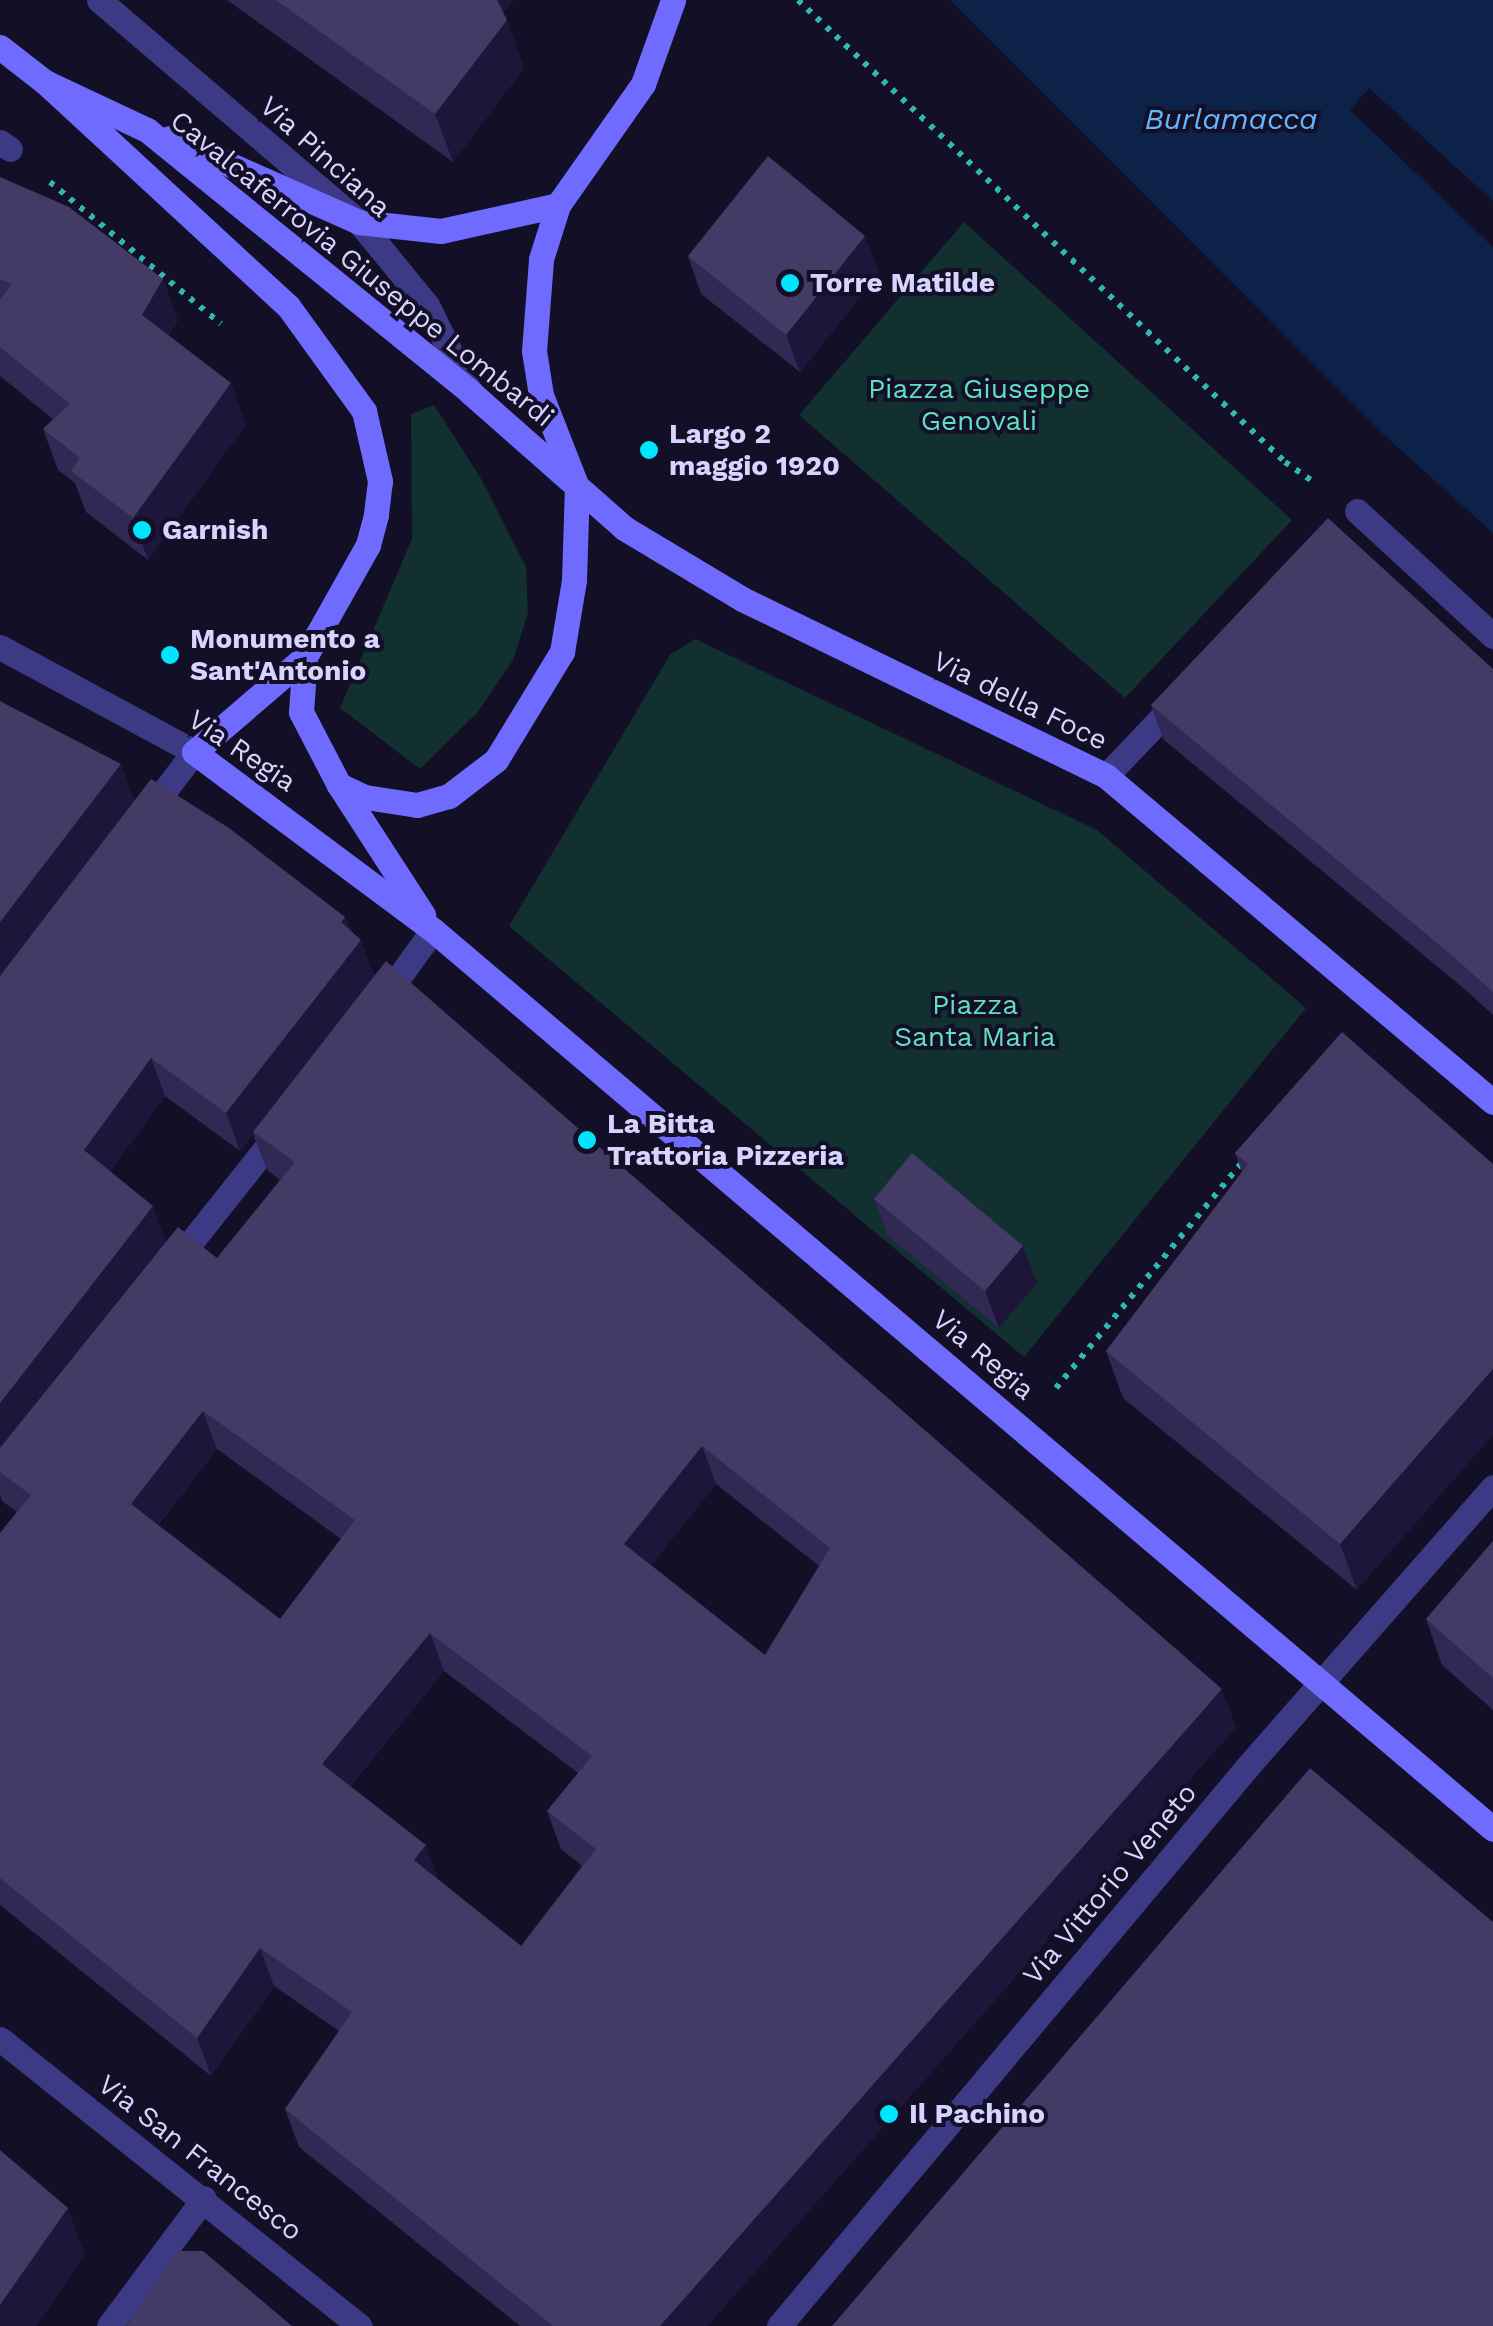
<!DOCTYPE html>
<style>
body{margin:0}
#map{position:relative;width:1493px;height:2326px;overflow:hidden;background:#130f26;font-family:"Work Sans",sans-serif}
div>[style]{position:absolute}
.green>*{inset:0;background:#12302f}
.water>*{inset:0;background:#0c2248}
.path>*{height:6px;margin-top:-3px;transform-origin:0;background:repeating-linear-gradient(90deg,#2fb8b0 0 5px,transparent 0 13px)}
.lane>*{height:25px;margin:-12.5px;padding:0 12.5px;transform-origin:12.5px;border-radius:12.5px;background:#3d3a85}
.street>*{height:25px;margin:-12.5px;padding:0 12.5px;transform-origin:12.5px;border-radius:12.5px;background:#3d3a85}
.secondary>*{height:25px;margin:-12.5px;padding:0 12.5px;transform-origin:12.5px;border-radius:12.5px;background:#6f6bff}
.wall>*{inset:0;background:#312854}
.shaded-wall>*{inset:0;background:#1d163a}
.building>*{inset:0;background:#433a66}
.dots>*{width:28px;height:28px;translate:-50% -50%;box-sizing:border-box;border:5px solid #130f26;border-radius:50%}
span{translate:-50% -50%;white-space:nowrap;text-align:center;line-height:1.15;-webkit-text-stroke:8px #130f26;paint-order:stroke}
.street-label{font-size:28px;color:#d9d4ff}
.poi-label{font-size:28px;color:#d9d4ff;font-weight:700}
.left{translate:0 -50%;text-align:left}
.park-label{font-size:28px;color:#5fe0c0}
.water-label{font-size:30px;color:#62b6ff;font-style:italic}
</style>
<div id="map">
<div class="green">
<div style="clip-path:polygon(964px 222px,1292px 520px,1125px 698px,799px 415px)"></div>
<div style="clip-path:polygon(434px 405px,480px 477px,526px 567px,528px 613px,513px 660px,477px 713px,420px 769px,340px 708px,412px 539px,411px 414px)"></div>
<div style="clip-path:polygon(695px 639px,1097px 830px,1306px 1008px,1024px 1357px,509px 926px,670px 655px)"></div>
</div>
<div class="water">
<div style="clip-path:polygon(950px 0,1493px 0,1493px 201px,1369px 88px,1350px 110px,1493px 247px,1493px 533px,1383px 434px)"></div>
</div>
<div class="path">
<div style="left:798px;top:0;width:671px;rotate:43.49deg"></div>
<div style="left:1285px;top:462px;width:35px;rotate:35deg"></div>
<div style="left:50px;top:182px;width:222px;rotate:39.7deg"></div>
<div style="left:1056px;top:1388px;width:297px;rotate:-50.5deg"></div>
</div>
<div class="lane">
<div style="left:1106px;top:776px;width:105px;rotate:-46.5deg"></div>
</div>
<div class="street">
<div style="left:99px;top:0;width:342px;rotate:40.5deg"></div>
<div style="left:359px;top:222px;width:107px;rotate:50.7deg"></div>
<div style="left:427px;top:305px;width:97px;rotate:63.7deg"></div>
<div style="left:0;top:142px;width:12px;rotate:35deg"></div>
<div style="left:1357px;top:511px;width:185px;rotate:42.6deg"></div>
<div style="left:0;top:647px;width:221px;rotate:28.4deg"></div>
<div style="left:194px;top:752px;width:79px;rotate:127.3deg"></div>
<div style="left:383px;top:999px;width:85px;rotate:-54.1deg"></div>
<div style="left:172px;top:1266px;width:175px;rotate:-51.5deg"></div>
<div style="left:0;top:2039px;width:460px;rotate:38.6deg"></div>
<div style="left:109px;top:2326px;width:159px;rotate:-53.4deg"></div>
<div style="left:779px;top:2326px;width:730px;rotate:-50.05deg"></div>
<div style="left:1248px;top:1766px;width:371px;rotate:-48.7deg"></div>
</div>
<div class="secondary">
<div style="left:0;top:47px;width:57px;rotate:37.9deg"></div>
<div style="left:45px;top:82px;width:113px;rotate:25.2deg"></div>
<div style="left:147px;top:130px;width:416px;rotate:39deg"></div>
<div style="left:470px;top:392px;width:205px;rotate:41.4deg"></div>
<div style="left:624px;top:528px;width:138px;rotate:31deg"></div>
<div style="left:742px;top:599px;width:405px;rotate:25.9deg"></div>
<div style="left:1106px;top:776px;width:506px;rotate:40.11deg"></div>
<div style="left:45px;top:82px;width:330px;rotate:42.7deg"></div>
<div style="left:288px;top:306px;width:130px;rotate:54.1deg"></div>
<div style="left:364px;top:411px;width:72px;rotate:77.1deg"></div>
<div style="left:380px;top:481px;width:34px;rotate:97deg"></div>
<div style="left:376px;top:515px;width:31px;rotate:105deg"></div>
<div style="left:368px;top:545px;width:129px;rotate:119.4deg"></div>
<div style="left:305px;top:657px;width:55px;rotate:94.2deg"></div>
<div style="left:301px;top:712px;width:82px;rotate:62.5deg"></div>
<div style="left:339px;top:785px;width:29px;rotate:25deg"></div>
<div style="left:365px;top:797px;width:53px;rotate:8.7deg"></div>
<div style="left:417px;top:805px;width:33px;rotate:-16deg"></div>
<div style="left:449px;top:796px;width:59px;rotate:-37.5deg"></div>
<div style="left:496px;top:760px;width:127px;rotate:-58.6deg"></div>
<div style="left:562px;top:652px;width:73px;rotate:-80.5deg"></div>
<div style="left:574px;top:580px;width:93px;rotate:-88.2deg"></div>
<div style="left:577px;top:487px;width:99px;rotate:-111.4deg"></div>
<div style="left:541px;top:395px;width:45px;rotate:-99deg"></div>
<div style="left:534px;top:351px;width:92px;rotate:-85.6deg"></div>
<div style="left:541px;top:259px;width:57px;rotate:-72.5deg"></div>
<div style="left:558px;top:205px;width:148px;rotate:-54.9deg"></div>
<div style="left:643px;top:84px;width:89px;rotate:-70.3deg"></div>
<div style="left:170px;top:138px;width:207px;rotate:24deg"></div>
<div style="left:359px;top:222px;width:82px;rotate:6.3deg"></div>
<div style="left:441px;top:231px;width:120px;rotate:-12.5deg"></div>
<div style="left:305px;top:657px;width:146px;rotate:139.4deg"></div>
<div style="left:194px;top:752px;width:298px;rotate:36.7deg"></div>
<div style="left:433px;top:930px;width:1390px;rotate:40.3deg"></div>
<div style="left:339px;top:785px;width:155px;rotate:57.1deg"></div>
</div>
<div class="wall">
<div style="clip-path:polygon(227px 0,514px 0,503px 13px,524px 68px,453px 162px)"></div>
<div style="clip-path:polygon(0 177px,178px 320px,169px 335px,246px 424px,148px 560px,86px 512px,75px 483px,58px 470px,43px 429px,53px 419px,0 376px)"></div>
<div style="clip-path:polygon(865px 236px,879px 273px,800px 372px,701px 294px,688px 256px)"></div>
<div style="clip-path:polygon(1493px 669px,1493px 1015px,1468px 992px,1163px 739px,1151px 705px)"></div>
<div style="clip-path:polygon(evenodd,0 701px,134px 800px,345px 917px,350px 929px,375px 976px,1236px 1727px,707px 2326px,520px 2326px,299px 2147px,285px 2109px,339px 2031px,274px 1986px,211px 2076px,0 1905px,0 1533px,17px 1512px,2px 1501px,0 1495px,0 701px,165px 1096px,240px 1151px,253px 1134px,267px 1170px,280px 1180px,217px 1258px,166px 1242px,110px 1171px,165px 1096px,0 701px,217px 1449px,341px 1539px,280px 1619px,158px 1525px,217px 1449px,0 701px,716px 1484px,819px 1566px,765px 1655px,651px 1565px,716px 1484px,0 701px,444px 1671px,578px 1773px,547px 1811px,561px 1849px,582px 1866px,521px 1946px,438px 1879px,350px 1786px,444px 1671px)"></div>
<div style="clip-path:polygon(1342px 1032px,1357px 1590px,1123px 1398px,1106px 1351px,1242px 1172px,1235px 1153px)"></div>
<div style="clip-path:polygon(874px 1199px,1037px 1283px,999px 1328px,888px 1236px)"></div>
<div style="clip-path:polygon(1493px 1541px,1493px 1710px,1442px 1665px,1426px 1619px)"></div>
</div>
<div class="shaded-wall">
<div style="clip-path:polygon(493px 0,514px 0,499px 17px)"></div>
<div style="clip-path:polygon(507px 20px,524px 68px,453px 162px,435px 114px)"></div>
<div style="clip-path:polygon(865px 236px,879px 273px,800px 372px,786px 335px)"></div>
<div style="clip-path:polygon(163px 279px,178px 320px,156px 356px,142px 315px)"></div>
<div style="clip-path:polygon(231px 383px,246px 424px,148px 560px,133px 518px)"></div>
<div style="clip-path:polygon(121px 764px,135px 802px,0 978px,0 922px)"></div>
<div style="clip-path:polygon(345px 917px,356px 947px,361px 940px,375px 978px,240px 1151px,226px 1113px)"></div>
<div style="clip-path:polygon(151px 1058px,165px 1096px,98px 1188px,84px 1150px)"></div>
<div style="clip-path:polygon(153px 1206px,167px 1244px,0 1459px,0 1403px)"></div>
<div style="clip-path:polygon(1023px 1246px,1037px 1283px,999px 1328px,985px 1291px)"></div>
<div style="clip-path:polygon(1493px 1369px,1493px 1435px,1357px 1590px,1340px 1544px)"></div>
<div style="clip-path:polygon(203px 1411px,217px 1449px,144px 1542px,131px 1504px)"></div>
<div style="clip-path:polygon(702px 1446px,716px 1484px,638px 1582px,624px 1544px)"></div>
<div style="clip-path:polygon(430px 1633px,444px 1671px,336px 1802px,322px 1764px)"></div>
<div style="clip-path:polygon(1222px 1689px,1236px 1727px,707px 2326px,660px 2326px)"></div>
<div style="clip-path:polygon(426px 1845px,440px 1883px,414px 1860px)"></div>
<div style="clip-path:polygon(260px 1948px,274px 1986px,211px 2076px,197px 2038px)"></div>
<div style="clip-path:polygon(68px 2208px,85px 2256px,36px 2326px,0 2326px,0 2305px)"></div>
</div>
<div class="building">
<div style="clip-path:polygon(276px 0,497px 0,507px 20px,435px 114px)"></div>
<div style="clip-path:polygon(768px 156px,865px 236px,786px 335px,688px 256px)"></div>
<div style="clip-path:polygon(0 177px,69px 207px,163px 279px,142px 315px,231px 383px,133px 518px,71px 471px,80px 458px,43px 429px,70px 404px,0 347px,0 300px,12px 284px,0 279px)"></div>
<div style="clip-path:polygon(1328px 518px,1493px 669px,1493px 992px,1455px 958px,1151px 705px)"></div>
<div style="clip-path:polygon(0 701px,121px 764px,0 922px)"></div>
<div style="clip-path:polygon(151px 779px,229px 828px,345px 917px,341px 922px,361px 940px,226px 1113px,151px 1058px,84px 1150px,153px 1206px,0 1403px,0 976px)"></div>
<div style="clip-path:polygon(evenodd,386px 961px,1222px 1689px,660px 2326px,553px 2326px,285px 2109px,352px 2012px,260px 1948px,197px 2038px,0 1878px,0 1533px,31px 1495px,0 1472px,0 1448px,178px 1227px,217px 1258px,295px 1162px,253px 1132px,386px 961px,203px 1411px,355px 1520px,280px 1619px,131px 1504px,203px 1411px,386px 961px,702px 1446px,830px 1548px,765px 1655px,624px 1544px,702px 1446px,386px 961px,430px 1633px,592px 1756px,547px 1811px,596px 1849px,521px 1946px,414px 1860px,426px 1845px,322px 1764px,430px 1633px)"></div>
<div style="clip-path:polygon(1342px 1032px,1493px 1164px,1493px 1369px,1340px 1544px,1106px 1351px,1248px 1164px,1235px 1153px)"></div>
<div style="clip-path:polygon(912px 1153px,1023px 1246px,985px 1291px,874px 1199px)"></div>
<div style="clip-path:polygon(1493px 1541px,1493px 1678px,1426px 1619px)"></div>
<div style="clip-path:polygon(1310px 1768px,1493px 1922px,1493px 2326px,832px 2326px)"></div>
<div style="clip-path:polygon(0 2150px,68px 2208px,0 2305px)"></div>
<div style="clip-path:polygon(177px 2251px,203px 2251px,292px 2326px,126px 2326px)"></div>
</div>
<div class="dots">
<div style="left:790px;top:283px;background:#00e5ff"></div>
<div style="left:649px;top:450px;background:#00e5ff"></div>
<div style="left:142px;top:530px;background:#00e5ff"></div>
<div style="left:170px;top:655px;background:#00e5ff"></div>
<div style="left:587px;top:1140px;background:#00e5ff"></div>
<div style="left:889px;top:2114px;background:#00e5ff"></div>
</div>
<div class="street-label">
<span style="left:325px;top:157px;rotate:42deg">Via Pinciana</span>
<span style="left:362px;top:269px;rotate:39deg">Cavalcaferrovia Giuseppe Lombardi</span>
<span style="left:1020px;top:701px;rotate:26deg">Via della Foce</span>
<span style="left:242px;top:751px;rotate:34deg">Via Regia</span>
<span style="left:983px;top:1355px;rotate:40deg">Via Regia</span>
<span style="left:1110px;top:1884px;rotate:-50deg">Via Vittorio Veneto</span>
<span style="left:200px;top:2158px;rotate:38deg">Via San Francesco</span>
</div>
<div class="poi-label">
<span class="left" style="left:810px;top:283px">Torre Matilde</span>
<span class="left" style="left:669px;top:450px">Largo 2<br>maggio 1920</span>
<span class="left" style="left:162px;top:530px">Garnish</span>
<span class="left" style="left:190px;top:655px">Monumento a<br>Sant'Antonio</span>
<span class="left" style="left:607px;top:1140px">La Bitta<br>Trattoria Pizzeria</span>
<span class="left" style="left:909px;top:2114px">Il Pachino</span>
</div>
<div class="park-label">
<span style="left:979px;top:405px">Piazza Giuseppe<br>Genovali</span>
<span style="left:975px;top:1021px">Piazza<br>Santa Maria</span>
</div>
<div class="water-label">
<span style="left:1231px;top:119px">Burlamacca</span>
</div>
</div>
